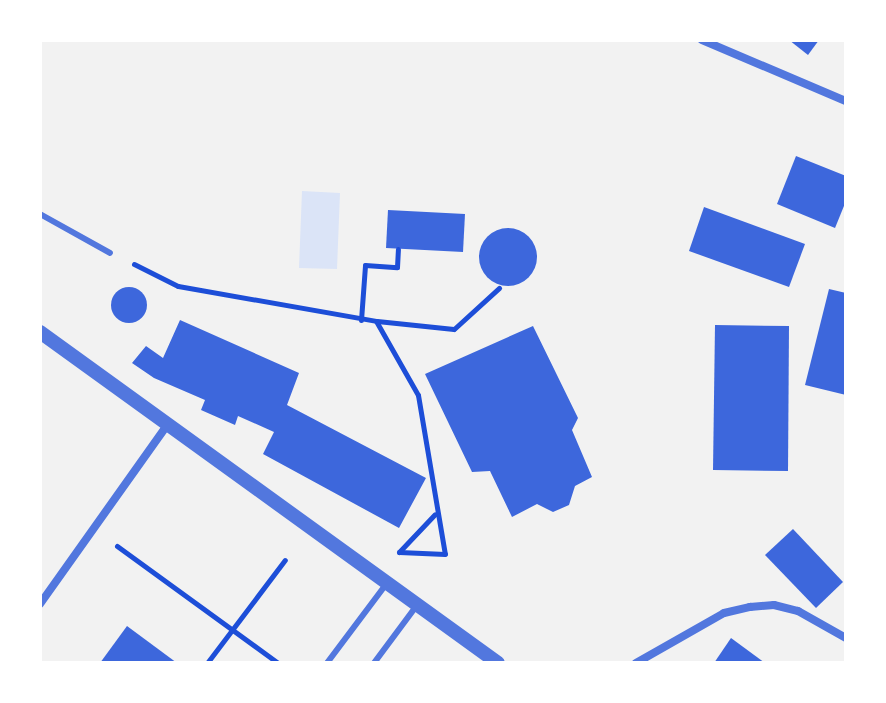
<!DOCTYPE html>
<style>
body{margin:0}
#map{position:relative;width:886px;height:703px;overflow:hidden;background:#f2f2f2;font-family:"Roboto Condensed",sans-serif}
div>[style]{position:absolute}
.green>*{inset:0;background:#dbe4f7}
.building>*{inset:0;background:#3d67dc}
.round{border-radius:50%}
.path>*{height:5px;margin:-2.5px;padding:0 2.5px;transform-origin:2.5px;border-radius:2.5px;background:#1d4ed8}
.service>*{height:6px;margin:-3px;padding:0 3px;transform-origin:3px;border-radius:3px;background:#5277de}
.minor>*{height:8px;margin:-4px;padding:0 4px;transform-origin:4px;border-radius:4px;background:#5277de}
.tertiary>*{height:14px;margin:-7px;padding:0 7px;transform-origin:7px;border-radius:7px;background:#5277de}
span{translate:-50% -50%;white-space:nowrap;text-align:center;line-height:1.15;-webkit-text-stroke:8px #fff;paint-order:stroke}
.frame{position:absolute;inset:0;border:42px solid #fff;pointer-events:none}
</style>
<div id="map">
<div class="green">
<div style="clip-path:polygon(302px 191px,340px 193px,337px 269px,299px 268px)"></div>
</div>
<div class="building">
<div style="clip-path:polygon(789px 40px,819px 40px,808px 55px)"></div>
<div style="clip-path:polygon(796px 156px,846px 176px,846px 201px,835px 228px,777px 204px)"></div>
<div style="clip-path:polygon(704px 207px,805px 244px,789px 287px,689px 251px)"></div>
<div style="clip-path:polygon(388px 210px,465px 214px,463px 252px,386px 248px)"></div>
<div class="round" style="left:479px;top:228px;width:58px;height:58px"></div>
<div class="round" style="left:111px;top:287px;width:36px;height:36px"></div>
<div style="clip-path:polygon(829px 289px,846px 293px,846px 395px,805px 385px)"></div>
<div style="clip-path:polygon(180px 320px,299px 373px,287px 405px,426px 478px,399px 528px,263px 454px,274px 432px,238px 416px,235px 425px,201px 410px,205px 400px,154px 378px,132px 363px,146px 346px,163px 358px)"></div>
<div style="clip-path:polygon(715px 325px,789px 326px,788px 471px,713px 470px)"></div>
<div style="clip-path:polygon(533px 326px,578px 418px,572px 430px,592px 477px,575px 486px,569px 505px,553px 512px,537px 504px,512px 517px,490px 471px,472px 472px,425px 374px)"></div>
<div style="clip-path:polygon(793px 529px,843px 582px,816px 608px,765px 555px)"></div>
<div style="clip-path:polygon(127px 626px,177px 663px,100px 663px)"></div>
<div style="clip-path:polygon(731px 638px,765px 663px,714px 663px)"></div>
</div>
<div class="path">
<div style="left:134px;top:264px;width:49px;rotate:26.6deg"></div>
<div style="left:178px;top:286px;width:201px;rotate:10deg"></div>
<div style="left:376px;top:321px;width:85px;rotate:60.4deg"></div>
<div style="left:418px;top:395px;width:161px;rotate:80.4deg"></div>
<div style="left:445px;top:554px;width:46px;rotate:-177.5deg"></div>
<div style="left:399px;top:552px;width:52px;rotate:-46.5deg"></div>
<div style="left:361px;top:320px;width:55px;rotate:-85.8deg"></div>
<div style="left:365px;top:265px;width:32px;rotate:4deg"></div>
<div style="left:397px;top:267px;width:18px;rotate:-87deg"></div>
<div style="left:377px;top:321px;width:77px;rotate:5.9deg"></div>
<div style="left:454px;top:329px;width:61px;rotate:-42.3deg"></div>
<div style="left:117px;top:546px;width:199px;rotate:36deg"></div>
<div style="left:207px;top:663px;width:129px;rotate:-52.9deg"></div>
</div>
<div class="service">
<div style="left:40px;top:214px;width:80px;rotate:29.1deg"></div>
<div style="left:327px;top:663px;width:100px;rotate:-53.1deg"></div>
<div style="left:374px;top:663px;width:72px;rotate:-53.4deg"></div>
</div>
<div class="minor">
<div style="left:702px;top:40px;width:156px;rotate:23deg"></div>
<div style="left:40px;top:604px;width:221px;rotate:-54.6deg"></div>
<div style="left:636px;top:663px;width:101px;rotate:-29.6deg"></div>
<div style="left:724px;top:613px;width:27px;rotate:-13deg"></div>
<div style="left:750px;top:607px;width:24px;rotate:-5deg"></div>
<div style="left:774px;top:605px;width:25px;rotate:14deg"></div>
<div style="left:798px;top:611px;width:55px;rotate:29.4deg"></div>
</div>
<div class="tertiary">
<div style="left:40px;top:332px;width:565px;rotate:35.86deg"></div>
</div>
<div class="frame"></div>
</div>
